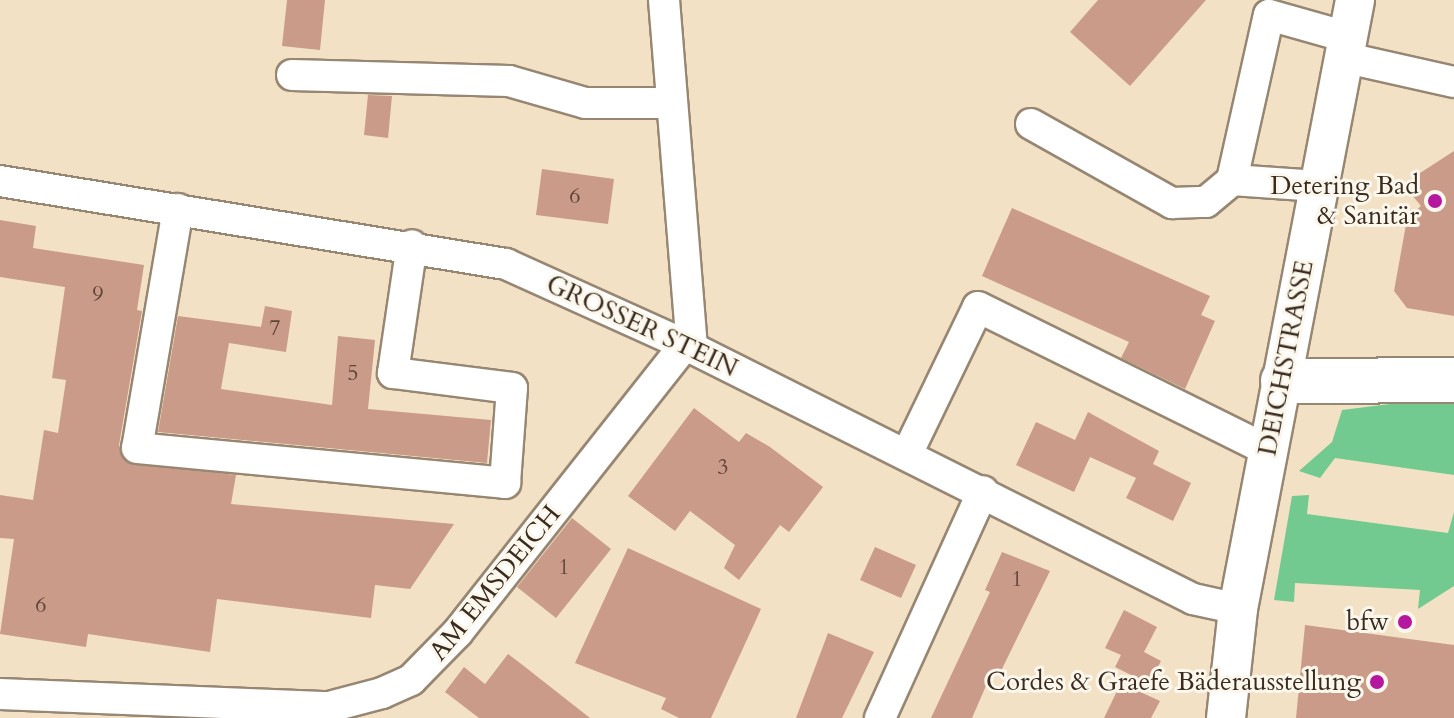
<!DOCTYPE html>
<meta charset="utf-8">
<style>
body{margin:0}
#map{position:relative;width:1454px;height:718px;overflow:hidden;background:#f3e1c5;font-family:Cardo,serif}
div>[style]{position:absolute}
.green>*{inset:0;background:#72ca90}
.building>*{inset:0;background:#ca9b88}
.roads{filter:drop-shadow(2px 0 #978672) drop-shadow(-2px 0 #978672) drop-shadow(0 2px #978672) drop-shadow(0 -2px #978672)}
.minor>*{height:30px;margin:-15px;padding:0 15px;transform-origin:15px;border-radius:15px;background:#fff}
.major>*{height:38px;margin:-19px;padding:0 19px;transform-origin:19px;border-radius:19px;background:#fff}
.highway>*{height:44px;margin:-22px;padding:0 22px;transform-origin:22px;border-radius:22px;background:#fff}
.dots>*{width:22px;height:22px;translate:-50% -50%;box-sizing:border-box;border:4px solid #fbf7ec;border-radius:50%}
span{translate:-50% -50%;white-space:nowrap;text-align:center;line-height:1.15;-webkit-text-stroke:6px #fbf7ec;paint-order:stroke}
.number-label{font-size:22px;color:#5f4638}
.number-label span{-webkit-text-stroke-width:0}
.poi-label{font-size:26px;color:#3b2a1e}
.right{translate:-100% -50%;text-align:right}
.street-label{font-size:26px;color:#3b2a1e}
</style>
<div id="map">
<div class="green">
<div style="clip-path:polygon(1454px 396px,1454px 475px,1335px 458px,1320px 478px,1299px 471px,1332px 442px,1342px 410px)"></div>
<div style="clip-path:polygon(1309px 495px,1307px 514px,1448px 533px,1454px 512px,1454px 586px,1418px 609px,1420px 590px,1295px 583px,1294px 602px,1274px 600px,1292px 496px)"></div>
</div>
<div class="building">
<div style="clip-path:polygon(287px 0,325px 0,320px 50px,282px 46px)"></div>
<div style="clip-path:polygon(1098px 0,1206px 0,1130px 86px,1070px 32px)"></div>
<div style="clip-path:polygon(368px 95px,392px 96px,388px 138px,364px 135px)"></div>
<div style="clip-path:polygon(1454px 151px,1454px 316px,1407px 308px,1394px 291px,1407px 219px,1421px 206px,1412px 195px,1417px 175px)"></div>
<div style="clip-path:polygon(542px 169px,614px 179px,608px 224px,536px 215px)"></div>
<div style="clip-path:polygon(1012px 208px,1210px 296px,1201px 315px,1215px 321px,1185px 389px,1121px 358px,1129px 342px,982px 276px)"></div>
<div style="clip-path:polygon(0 220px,36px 226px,33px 248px,144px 265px,137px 310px,142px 311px,119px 445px,126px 462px,236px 475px,231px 504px,454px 524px,410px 589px,375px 585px,371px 618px,217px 599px,210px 652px,88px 634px,86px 647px,0 634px,14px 539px,0 538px,0 495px,33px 500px,44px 430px,58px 433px,66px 380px,52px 378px,65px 287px,0 277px)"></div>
<div style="clip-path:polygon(265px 306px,292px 311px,286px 352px,229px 343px,221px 389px,332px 405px,338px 336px,375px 340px,368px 409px,491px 420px,487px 463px,158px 432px,178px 316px,261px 327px)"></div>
<div style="clip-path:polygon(694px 408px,739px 442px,746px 433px,770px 447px,823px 487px,789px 532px,780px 525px,739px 580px,724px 568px,735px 545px,690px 511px,675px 531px,628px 496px)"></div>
<div style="clip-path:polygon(1088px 412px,1159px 451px,1153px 464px,1191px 483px,1173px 521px,1126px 498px,1136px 478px,1090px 457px,1074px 492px,1016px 465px,1036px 422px,1075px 440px)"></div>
<div style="clip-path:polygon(572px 518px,611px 549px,556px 618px,517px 587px)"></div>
<div style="clip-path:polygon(875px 547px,916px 565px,901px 598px,860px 580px)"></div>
<div style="clip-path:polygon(628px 548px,761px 609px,711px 718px,679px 718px,661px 709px,666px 698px,575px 663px)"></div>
<div style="clip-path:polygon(1002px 552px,1050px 571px,999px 675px,992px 672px,972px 718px,931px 718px,990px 592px,985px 590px)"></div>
<div style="clip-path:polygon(1124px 610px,1157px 627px,1144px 652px,1161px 661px,1149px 684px,1115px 667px,1121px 655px,1105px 648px)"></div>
<div style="clip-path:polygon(1305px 625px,1454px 645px,1454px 718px,1296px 718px)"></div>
<div style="clip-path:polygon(828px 633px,874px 652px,842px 718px,796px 718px)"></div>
<div style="clip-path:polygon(508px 654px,520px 663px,590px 718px,479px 718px,445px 692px,464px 667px,485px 684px)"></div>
<div style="clip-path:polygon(1134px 689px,1160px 701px,1151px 718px,1104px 718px,1117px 691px)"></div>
</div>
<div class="roads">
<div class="minor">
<div style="left:664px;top:0;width:349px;rotate:85.4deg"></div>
<div style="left:1342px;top:57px;width:115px;rotate:12.6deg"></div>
<div style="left:292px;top:75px;width:217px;rotate:1.6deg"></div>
<div style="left:509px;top:81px;width:79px;rotate:16.1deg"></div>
<div style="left:585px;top:103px;width:87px"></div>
<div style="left:1031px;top:124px;width:162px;rotate:29.3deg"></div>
<div style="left:1172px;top:203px;width:34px;rotate:-2deg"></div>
<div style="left:1206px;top:202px;width:34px;rotate:-40deg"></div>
<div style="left:0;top:181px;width:513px;rotate:9.32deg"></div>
<div style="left:506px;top:264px;width:204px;rotate:24.3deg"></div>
<div style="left:692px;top:348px;width:560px;rotate:26.61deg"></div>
<div style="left:1193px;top:599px;width:46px;rotate:12.5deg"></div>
<div style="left:1318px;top:186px;width:86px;rotate:-176deg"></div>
<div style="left:1232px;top:180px;width:169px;rotate:-77.4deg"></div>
<div style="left:1269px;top:15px;width:81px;rotate:15.8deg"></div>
<div style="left:178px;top:209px;width:242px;rotate:99.7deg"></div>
<div style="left:137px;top:448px;width:370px;rotate:5.4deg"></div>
<div style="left:505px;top:483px;width:95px;rotate:-85.8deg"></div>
<div style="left:512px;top:388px;width:120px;rotate:-172.8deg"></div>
<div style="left:393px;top:373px;width:129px;rotate:-81.6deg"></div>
<div style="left:907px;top:454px;width:163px;rotate:-64.2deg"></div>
<div style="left:978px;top:307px;width:326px;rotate:26.3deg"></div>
<div style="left:0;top:694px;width:329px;rotate:2.3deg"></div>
<div style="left:329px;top:707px;width:55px;rotate:-14.8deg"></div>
<div style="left:382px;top:693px;width:32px;rotate:-24deg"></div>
<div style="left:411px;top:680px;width:67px;rotate:-45.6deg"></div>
<div style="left:458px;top:632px;width:366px;rotate:-51.7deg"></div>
<div style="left:880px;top:718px;width:249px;rotate:-65.6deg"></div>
</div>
<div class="major">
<div style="left:1226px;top:718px;width:110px;rotate:-83.7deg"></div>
<div style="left:1238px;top:609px;width:620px;rotate:-79.12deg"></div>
</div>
<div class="highway">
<div style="left:1283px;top:381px;width:171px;rotate:-0.3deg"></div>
</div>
</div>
<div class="dots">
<div style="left:1435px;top:201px;background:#b5179e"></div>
<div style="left:1405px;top:622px;background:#b5179e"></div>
<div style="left:1377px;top:682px;background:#b5179e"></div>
</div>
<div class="number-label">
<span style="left:575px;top:197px">6</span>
<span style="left:98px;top:295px">9</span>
<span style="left:275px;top:329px">7</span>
<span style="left:353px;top:374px">5</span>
<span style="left:723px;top:468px">3</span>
<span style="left:564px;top:568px">1</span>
<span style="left:1017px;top:580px">1</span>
<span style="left:41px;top:606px">6</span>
</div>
<div class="poi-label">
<span class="right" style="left:1419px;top:201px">Detering Bad<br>&amp; Sanitär</span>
<span class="right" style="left:1389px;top:622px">bfw</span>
<span class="right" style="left:1361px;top:682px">Cordes &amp; Graefe Bäderausstellung</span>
</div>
<div class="street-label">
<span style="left:642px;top:326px;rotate:25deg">GROSSER STEIN</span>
<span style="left:1286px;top:358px;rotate:-79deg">DEICHSTRASSE</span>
<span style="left:495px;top:583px;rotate:-51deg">AM EMSDEICH</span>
</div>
</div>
